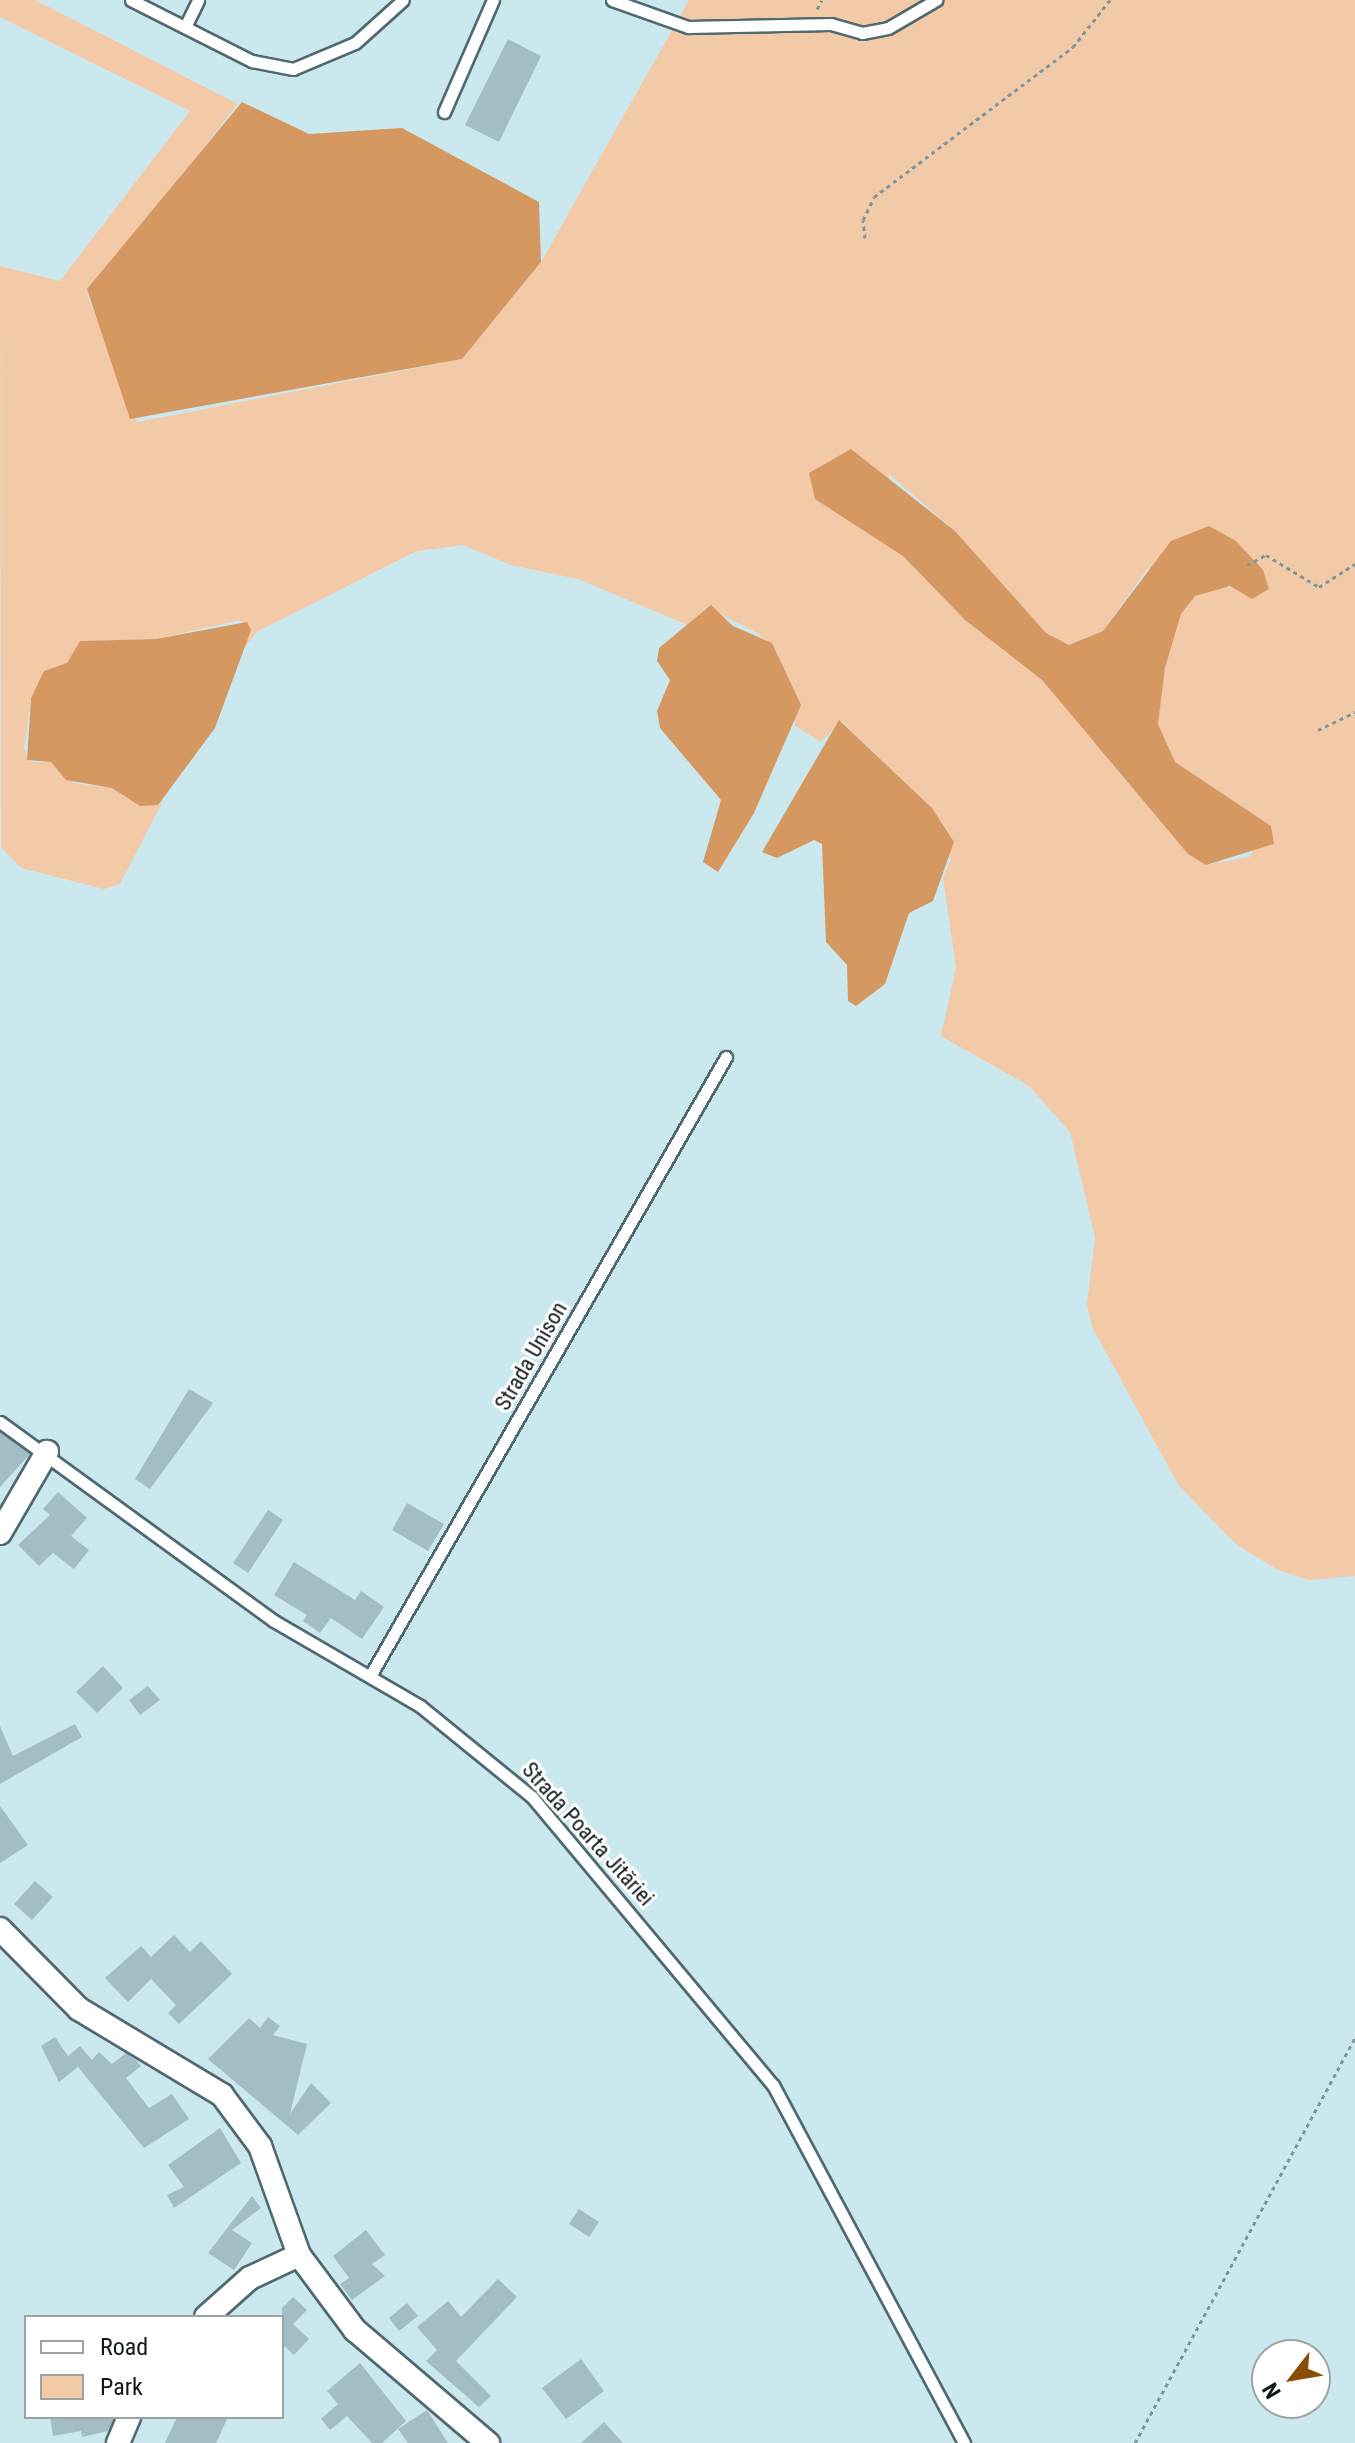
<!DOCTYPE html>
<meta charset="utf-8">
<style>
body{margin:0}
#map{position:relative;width:1355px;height:2443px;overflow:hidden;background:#cce8ef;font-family:"Roboto Condensed",sans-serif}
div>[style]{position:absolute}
.green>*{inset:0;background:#f3caa7}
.forest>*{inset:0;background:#d59861}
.building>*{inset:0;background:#a2bdc3}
.path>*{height:3px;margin-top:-1.5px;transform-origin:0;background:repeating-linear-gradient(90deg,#81969b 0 4px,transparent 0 8px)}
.roads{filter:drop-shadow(2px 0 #50696f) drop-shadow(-2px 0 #50696f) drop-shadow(0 2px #50696f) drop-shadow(0 -2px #50696f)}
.service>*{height:11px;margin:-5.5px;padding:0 5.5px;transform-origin:5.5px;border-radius:5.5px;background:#fff}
.minor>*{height:22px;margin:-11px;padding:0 11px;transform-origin:11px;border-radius:11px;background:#fff}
span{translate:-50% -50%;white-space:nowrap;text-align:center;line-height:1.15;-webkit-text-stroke:6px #fff;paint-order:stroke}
.street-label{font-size:22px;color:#0f191b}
.legend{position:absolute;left:24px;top:2315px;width:260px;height:104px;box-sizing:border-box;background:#fff;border:2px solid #9fa3a4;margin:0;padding:10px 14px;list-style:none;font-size:24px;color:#0f191b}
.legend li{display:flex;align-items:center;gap:16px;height:40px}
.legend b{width:40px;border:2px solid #9fa3a4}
.north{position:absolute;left:1251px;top:2339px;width:80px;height:80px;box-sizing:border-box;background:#fff;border:2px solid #9fa3a4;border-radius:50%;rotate:239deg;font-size:22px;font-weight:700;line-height:32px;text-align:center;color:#0f191b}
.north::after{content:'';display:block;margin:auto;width:28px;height:36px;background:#884e05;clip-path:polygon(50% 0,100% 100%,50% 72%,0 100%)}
</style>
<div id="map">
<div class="green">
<div style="clip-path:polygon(evenodd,0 0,35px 0,238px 104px,87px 294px,137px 422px,462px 359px,541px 262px,689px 0,1355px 0,1355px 1576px,1309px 1580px,1278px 1570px,1237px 1545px,1179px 1486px,1092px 1327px,1087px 1304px,1095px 1237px,1070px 1132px,1029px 1086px,941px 1036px,956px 967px,943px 878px,951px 859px,932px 808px,841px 721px,821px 742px,795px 726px,796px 694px,784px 682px,777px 651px,759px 634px,708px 607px,690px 626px,578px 579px,511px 565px,463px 545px,417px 551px,258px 631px,244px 648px,251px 630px,240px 620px,156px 639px,81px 641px,67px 663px,42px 676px,31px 698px,24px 749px,30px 762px,51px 762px,74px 783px,112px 788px,140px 806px,163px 801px,120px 884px,104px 889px,21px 868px,1px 847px,0 266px,60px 281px,190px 111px,0 17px,0 0,889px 474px,955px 531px,1046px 633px,1069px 645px,1103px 631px,1148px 568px,1269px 589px,1213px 587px,1195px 595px,1181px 614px,1165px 668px,1158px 724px,1175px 762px,1271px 826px,1249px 857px,1206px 865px,1188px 854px,1042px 680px,965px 620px,903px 556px,889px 474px)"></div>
</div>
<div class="forest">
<div style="clip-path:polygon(242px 102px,309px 134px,402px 128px,539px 202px,541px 262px,462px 359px,130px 419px,87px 289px)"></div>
<div style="clip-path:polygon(851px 449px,955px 531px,1046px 633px,1069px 645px,1103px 631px,1171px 541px,1209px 526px,1236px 541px,1263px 570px,1269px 589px,1252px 599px,1230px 586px,1195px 596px,1181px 614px,1165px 668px,1158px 724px,1175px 762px,1271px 826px,1274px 844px,1206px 865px,1188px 854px,1042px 680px,965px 620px,903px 556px,815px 499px,809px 473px)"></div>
<div style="clip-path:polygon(711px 605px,733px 626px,772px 643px,801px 705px,754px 813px,718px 872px,703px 862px,721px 800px,660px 728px,657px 711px,670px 680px,657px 661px,659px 648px)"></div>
<div style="clip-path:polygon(247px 622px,251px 630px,215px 728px,158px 805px,140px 806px,112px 788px,66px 780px,51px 762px,27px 760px,31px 698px,44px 671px,67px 663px,80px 641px,156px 639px)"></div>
<div style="clip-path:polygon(839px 720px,932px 808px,954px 842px,933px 901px,909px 913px,885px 984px,856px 1006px,848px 1001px,847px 965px,826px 942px,822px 844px,814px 840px,777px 858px,762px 852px)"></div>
</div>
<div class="building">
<div style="clip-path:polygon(508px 39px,541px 56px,499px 142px,465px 125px)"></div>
<div style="clip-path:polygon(189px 1389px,213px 1403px,150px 1489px,135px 1479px)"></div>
<div style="clip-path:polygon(0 1432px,30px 1454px,0 1487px)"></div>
<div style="clip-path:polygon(58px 1492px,87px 1518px,71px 1536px,89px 1550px,74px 1569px,53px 1553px,39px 1566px,18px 1545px,50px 1515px,43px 1509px)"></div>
<div style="clip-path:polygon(407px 1503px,444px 1524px,428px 1551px,392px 1530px)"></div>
<div style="clip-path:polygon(268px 1510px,283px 1520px,248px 1573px,233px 1563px)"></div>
<div style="clip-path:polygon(294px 1562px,355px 1600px,361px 1591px,384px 1607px,362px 1639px,331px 1618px,320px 1633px,303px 1621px,307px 1615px,274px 1595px)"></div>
<div style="clip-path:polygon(103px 1666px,123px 1688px,97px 1713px,76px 1692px)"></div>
<div style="clip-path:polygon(148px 1686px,160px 1700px,140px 1715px,129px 1700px)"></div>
<div style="clip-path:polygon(75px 1724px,82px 1737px,0 1784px,0 1726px,13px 1756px)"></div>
<div style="clip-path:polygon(0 1806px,28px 1845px,0 1863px)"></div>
<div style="clip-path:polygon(35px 1881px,53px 1897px,32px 1920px,14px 1904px)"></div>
<div style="clip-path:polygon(174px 1935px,190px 1952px,201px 1941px,232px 1974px,179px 2024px,168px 2013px,176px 2005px,151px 1979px,128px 2002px,105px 1978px,141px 1946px,151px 1957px)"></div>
<div style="clip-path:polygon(268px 2017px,280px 2026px,273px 2035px,307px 2044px,290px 2114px,311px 2083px,331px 2103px,298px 2135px,208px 2059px,249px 2018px,260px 2028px)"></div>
<div style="clip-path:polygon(55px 2037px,68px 2056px,80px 2046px,92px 2060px,99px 2052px,112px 2064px,126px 2053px,136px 2060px,141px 2066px,126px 2078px,149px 2108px,172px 2094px,189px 2119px,144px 2148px,78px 2067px,59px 2082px,41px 2046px)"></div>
<div style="clip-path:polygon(220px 2128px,241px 2163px,174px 2208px,167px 2195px,184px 2187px,168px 2165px)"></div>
<div style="clip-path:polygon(252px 2196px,261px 2208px,232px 2230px,252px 2243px,234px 2270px,208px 2253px)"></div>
<div style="clip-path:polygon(579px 2209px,599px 2222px,589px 2237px,569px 2224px)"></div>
<div style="clip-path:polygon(366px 2230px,385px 2255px,372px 2264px,385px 2276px,352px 2300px,340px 2284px,349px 2278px,333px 2256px)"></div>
<div style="clip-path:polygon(498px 2279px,517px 2297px,456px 2361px,491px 2396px,479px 2407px,426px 2361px,437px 2350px,417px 2327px,448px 2301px,461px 2317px)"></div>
<div style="clip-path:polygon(293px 2297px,307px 2310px,293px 2324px,309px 2339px,294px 2355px,282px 2344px,282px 2308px)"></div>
<div style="clip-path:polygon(407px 2303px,418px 2316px,399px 2331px,389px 2318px)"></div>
<div style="clip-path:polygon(581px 2359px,604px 2391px,566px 2419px,542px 2388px)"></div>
<div style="clip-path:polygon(360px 2363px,406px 2421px,382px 2443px,372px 2443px,347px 2416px,330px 2430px,321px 2419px,338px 2404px,327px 2391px)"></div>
<div style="clip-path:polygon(427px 2410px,448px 2443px,408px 2443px,398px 2429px)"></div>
<div style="clip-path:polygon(50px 2417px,112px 2417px,113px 2420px,108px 2431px,82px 2437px,81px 2431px,53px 2436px)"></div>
<div style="clip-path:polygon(177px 2417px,228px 2417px,216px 2443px,165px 2443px)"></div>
<div style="clip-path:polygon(604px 2422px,623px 2443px,581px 2443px)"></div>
</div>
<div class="path">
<div style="left:817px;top:9px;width:10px;rotate:-61deg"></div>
<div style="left:865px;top:238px;width:18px;rotate:-96deg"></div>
<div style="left:863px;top:220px;width:25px;rotate:-64deg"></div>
<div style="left:874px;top:197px;width:249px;rotate:-37deg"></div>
<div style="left:1073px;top:47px;width:60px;rotate:-51.8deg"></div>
<div style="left:1247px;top:565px;width:21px;rotate:-28deg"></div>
<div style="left:1266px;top:555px;width:62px;rotate:31.1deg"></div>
<div style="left:1319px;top:587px;width:43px;rotate:-32.6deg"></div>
<div style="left:1318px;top:730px;width:41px;rotate:-25.9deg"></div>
<div style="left:1135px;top:2443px;width:462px;rotate:-61.5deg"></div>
</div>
<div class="roads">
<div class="service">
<div style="left:131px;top:0;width:136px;rotate:26.8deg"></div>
<div style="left:252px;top:61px;width:42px;rotate:11deg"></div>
<div style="left:293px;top:69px;width:67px;rotate:-22.8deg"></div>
<div style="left:355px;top:43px;width:64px;rotate:-41.9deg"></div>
<div style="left:612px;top:0;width:81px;rotate:19.6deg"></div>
<div style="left:688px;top:27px;width:143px;rotate:-1.2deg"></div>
<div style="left:831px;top:24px;width:32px;rotate:16deg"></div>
<div style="left:862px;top:33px;width:26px;rotate:-11deg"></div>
<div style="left:888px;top:28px;width:56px;rotate:-30.3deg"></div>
<div style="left:185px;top:27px;width:30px;rotate:-64deg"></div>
<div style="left:444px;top:112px;width:122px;rotate:-66.4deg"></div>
<div style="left:0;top:1422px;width:339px;rotate:36deg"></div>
<div style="left:274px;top:1621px;width:169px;rotate:30.2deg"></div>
<div style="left:420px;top:1706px;width:144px;rotate:39.1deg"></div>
<div style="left:532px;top:1797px;width:376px;rotate:50.1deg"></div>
<div style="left:773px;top:2085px;width:406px;rotate:61.9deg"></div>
<div style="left:370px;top:1676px;width:714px;rotate:-60.1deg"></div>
</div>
<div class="minor">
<div style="left:0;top:1533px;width:94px;rotate:-59.9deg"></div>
<div style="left:0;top:1929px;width:112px;rotate:45.4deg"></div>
<div style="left:79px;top:2009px;width:167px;rotate:31deg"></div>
<div style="left:222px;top:2095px;width:64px;rotate:53.3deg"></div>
<div style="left:260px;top:2146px;width:116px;rotate:70.3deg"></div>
<div style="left:299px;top:2255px;width:94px;rotate:53.3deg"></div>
<div style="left:355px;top:2330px;width:175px;rotate:40.4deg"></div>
<div style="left:206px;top:2317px;width:59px;rotate:-41.6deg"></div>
<div style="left:250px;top:2278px;width:54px;rotate:-25.1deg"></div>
<div style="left:118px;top:2443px;width:28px;rotate:-67deg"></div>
</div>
</div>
<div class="street-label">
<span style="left:531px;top:1356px;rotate:-60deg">Strada Unison</span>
<span style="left:588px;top:1834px;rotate:48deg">Strada Poarta Jităriei</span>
</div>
<ul class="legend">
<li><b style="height:10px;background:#fff"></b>Road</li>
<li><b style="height:22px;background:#f3caa7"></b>Park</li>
</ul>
<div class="north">N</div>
</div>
